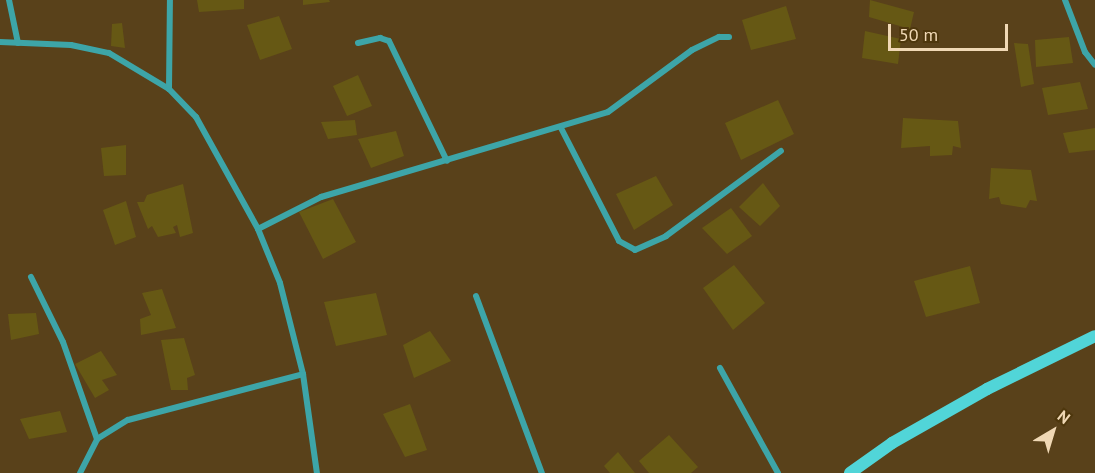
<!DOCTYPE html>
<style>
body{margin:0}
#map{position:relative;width:1095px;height:473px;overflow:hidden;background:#59411a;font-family:"PT Sans",sans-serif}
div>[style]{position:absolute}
.building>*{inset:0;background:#665814}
.minor>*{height:6px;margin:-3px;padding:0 3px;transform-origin:3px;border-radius:3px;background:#3da5a8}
.secondary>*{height:12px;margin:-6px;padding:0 6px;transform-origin:6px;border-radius:6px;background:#51d5d8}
span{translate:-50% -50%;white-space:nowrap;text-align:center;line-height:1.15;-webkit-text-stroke:4.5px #4e370d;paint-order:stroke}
.north{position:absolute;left:1023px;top:401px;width:60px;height:60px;-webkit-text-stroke:4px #4e370d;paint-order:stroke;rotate:38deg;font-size:16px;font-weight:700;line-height:24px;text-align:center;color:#f0d8b5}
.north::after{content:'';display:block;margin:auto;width:21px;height:27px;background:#f0d8b5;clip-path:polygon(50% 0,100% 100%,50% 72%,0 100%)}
.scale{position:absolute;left:888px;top:24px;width:120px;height:27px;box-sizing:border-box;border:3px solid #f0d8b5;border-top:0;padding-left:8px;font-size:18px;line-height:21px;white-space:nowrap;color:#f0d8b5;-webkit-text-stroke:4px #4e370d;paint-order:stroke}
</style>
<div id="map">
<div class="building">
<div style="clip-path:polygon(197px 0,244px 0,244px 9px,199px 12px)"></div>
<div style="clip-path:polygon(303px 0,329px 0,330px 2px,303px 5px)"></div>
<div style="clip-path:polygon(870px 0,914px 12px,910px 29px,869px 17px)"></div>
<div style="clip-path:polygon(786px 6px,796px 39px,751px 50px,742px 20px)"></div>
<div style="clip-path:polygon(279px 16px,292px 49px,260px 60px,247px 25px)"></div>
<div style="clip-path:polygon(122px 23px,125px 48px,111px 46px,112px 24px)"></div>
<div style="clip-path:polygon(865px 31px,901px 39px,898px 64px,862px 58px)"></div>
<div style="clip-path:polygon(1069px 37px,1073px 63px,1036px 67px,1035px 40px)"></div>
<div style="clip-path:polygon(1014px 43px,1028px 44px,1034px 84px,1021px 87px)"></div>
<div style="clip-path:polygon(358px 75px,372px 106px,347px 116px,333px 86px)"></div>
<div style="clip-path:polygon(1080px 82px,1088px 109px,1048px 115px,1042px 88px)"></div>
<div style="clip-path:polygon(778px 100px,794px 134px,741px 160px,725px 123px)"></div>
<div style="clip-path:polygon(903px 118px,958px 121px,961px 148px,953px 146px,952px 155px,930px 156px,930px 146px,901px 148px)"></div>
<div style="clip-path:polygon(355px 120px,357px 135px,328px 139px,321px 122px)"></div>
<div style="clip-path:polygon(1095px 128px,1095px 150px,1069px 153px,1063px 133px)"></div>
<div style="clip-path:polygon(396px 131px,404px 156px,371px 168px,358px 139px)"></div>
<div style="clip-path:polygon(126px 145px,126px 175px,104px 176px,101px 148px)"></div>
<div style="clip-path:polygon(991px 168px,1031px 170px,1037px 201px,1030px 200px,1026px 208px,1001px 204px,999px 197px,989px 199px)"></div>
<div style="clip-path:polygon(656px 176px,673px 205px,634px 230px,616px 194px)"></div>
<div style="clip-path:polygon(763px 183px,780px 206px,760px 226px,739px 207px)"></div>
<div style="clip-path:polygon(183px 184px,193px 233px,180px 237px,177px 225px,173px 227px,176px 233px,158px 237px,152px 226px,148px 229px,137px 202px,144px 202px,147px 195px)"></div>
<div style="clip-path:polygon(333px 199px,356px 242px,323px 259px,299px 212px)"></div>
<div style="clip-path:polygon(126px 201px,136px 237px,115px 245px,103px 210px)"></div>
<div style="clip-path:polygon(731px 208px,752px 236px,727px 254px,702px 228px)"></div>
<div style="clip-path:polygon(734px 265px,765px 303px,733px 330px,703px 288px)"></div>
<div style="clip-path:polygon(970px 266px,980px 303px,926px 317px,914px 281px)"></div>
<div style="clip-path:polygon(162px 289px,176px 328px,141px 335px,140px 319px,151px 315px,142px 293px)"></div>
<div style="clip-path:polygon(376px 293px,387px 335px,336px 346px,324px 302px)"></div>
<div style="clip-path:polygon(36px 313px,39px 334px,11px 340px,8px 314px)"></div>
<div style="clip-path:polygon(430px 331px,451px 361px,414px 378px,403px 345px)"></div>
<div style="clip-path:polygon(184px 338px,195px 375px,187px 378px,188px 390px,171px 390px,161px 340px)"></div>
<div style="clip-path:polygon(101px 351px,117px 375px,102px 380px,109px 390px,95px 398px,75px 364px)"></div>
<div style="clip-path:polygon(410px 404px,427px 450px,405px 457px,383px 414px)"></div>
<div style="clip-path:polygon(60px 411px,67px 432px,29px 439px,20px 419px)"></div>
<div style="clip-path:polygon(669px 435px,698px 467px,691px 473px,649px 473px,639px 461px)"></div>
<div style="clip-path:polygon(618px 452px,635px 473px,610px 473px,604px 466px)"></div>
</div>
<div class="minor">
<div style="left:9px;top:0;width:44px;rotate:78.2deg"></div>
<div style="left:1065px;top:0;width:56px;rotate:69deg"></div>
<div style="left:1085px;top:52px;width:16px;rotate:52deg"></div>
<div style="left:0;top:42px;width:71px;rotate:2.4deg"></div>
<div style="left:71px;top:45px;width:39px;rotate:12deg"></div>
<div style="left:109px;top:53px;width:70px;rotate:31deg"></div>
<div style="left:169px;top:89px;width:39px;rotate:46deg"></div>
<div style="left:196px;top:117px;width:128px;rotate:61deg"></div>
<div style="left:258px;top:229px;width:58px;rotate:67.8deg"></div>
<div style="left:280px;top:283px;width:94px;rotate:75.8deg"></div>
<div style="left:303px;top:374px;width:100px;rotate:82deg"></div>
<div style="left:358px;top:43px;width:23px;rotate:-13deg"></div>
<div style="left:380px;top:38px;width:9px;rotate:18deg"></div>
<div style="left:389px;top:41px;width:133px;rotate:64.2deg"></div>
<div style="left:169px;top:89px;width:89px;rotate:-89.4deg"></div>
<div style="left:561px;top:128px;width:127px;rotate:62.8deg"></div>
<div style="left:619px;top:241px;width:18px;rotate:29deg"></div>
<div style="left:635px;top:250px;width:34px;rotate:-24deg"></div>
<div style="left:666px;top:236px;width:143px;rotate:-36.5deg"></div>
<div style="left:258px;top:229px;width:71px;rotate:-26.9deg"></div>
<div style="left:321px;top:197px;width:299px;rotate:-16.5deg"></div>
<div style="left:608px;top:112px;width:104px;rotate:-36.4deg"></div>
<div style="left:692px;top:50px;width:30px;rotate:-26deg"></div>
<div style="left:719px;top:37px;width:10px"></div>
<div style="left:31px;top:277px;width:72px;rotate:63.8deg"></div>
<div style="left:63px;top:342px;width:103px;rotate:70.7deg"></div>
<div style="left:476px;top:296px;width:189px;rotate:69.6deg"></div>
<div style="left:720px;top:368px;width:120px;rotate:61.1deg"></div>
<div style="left:80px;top:473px;width:38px;rotate:-63deg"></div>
<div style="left:97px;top:439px;width:36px;rotate:-32deg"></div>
<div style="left:128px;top:420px;width:181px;rotate:-14.7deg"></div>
</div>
<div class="secondary">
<div style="left:850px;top:473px;width:52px;rotate:-35.5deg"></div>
<div style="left:892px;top:443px;width:109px;rotate:-29.6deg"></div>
<div style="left:987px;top:389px;width:120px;rotate:-26.1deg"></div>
</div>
<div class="north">N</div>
<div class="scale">50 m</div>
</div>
